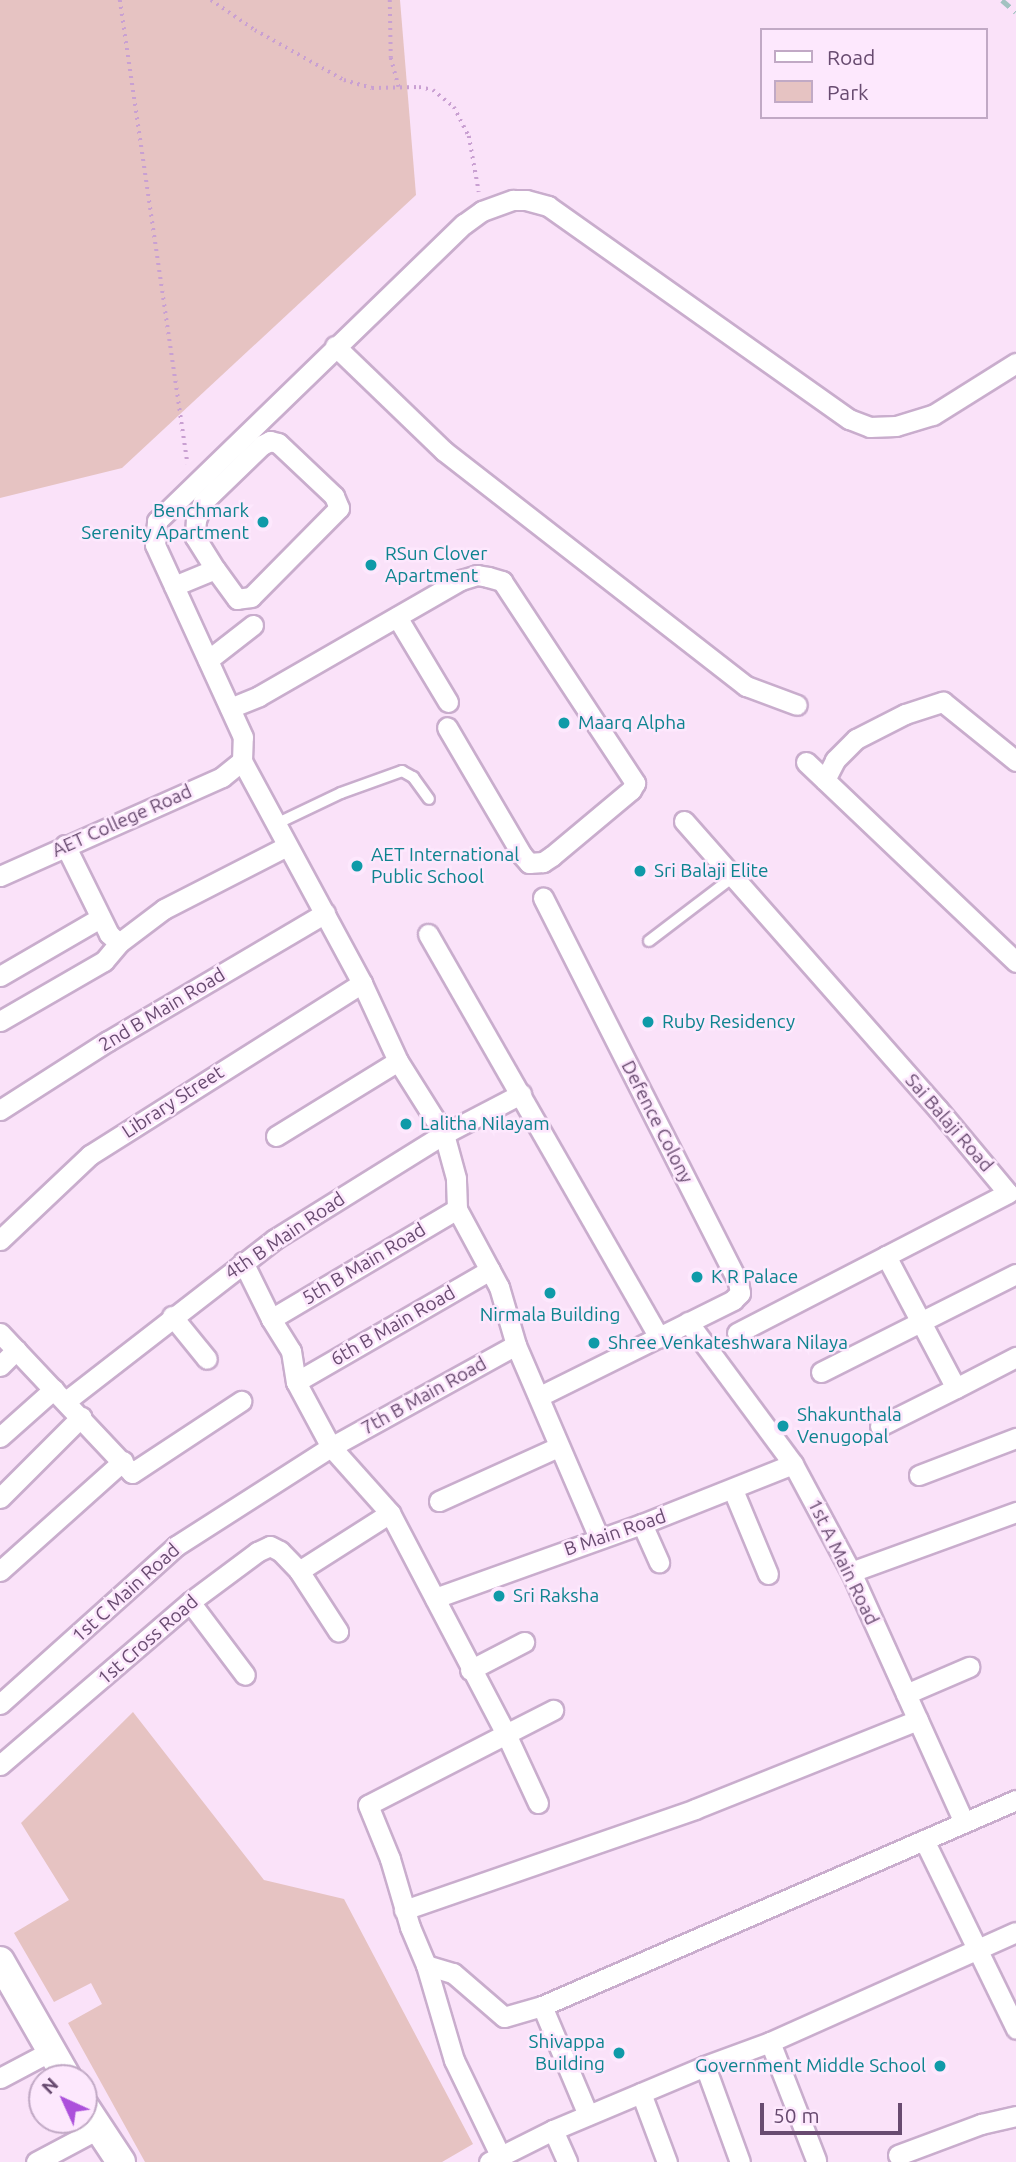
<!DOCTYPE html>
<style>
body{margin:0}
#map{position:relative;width:1016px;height:2162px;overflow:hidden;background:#fae2f9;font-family:Ubuntu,sans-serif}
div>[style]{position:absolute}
.green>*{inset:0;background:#e6c3c2}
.path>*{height:3.5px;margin-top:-1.75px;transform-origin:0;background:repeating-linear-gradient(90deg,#c9a0d2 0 2px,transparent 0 7px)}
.roads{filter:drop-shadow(2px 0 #c9adcd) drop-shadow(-2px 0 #c9adcd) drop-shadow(0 2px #c9adcd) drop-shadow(0 -2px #c9adcd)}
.lane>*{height:10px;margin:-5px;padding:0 5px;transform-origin:5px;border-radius:5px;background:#fff}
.street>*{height:19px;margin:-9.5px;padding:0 9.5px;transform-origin:9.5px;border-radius:9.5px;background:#fff}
.secondary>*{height:28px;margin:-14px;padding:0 14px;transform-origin:14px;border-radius:14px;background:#fff}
.rail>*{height:5px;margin-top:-2.5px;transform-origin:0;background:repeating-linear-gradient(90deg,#a3c2c1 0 10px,transparent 0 17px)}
.dots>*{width:19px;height:19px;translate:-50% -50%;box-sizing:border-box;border:4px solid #fde8fd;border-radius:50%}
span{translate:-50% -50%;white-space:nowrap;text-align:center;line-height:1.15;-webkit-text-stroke:5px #fde8fd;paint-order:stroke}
.culture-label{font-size:19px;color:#0d838f}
.right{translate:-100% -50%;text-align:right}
.left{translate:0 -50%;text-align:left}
.street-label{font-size:19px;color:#684b70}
.legend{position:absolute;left:760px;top:28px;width:228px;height:91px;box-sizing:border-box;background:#fde8fd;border:2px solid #c1a9c5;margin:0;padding:9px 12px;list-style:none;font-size:21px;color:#684b70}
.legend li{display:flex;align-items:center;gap:14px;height:35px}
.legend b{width:35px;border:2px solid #c1a9c5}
.north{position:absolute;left:28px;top:2064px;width:70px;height:70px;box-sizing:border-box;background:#fde8fd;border:2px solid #c1a9c5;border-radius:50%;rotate:315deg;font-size:19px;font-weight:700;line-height:28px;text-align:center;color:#684b70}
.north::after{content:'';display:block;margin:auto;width:24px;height:32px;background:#ac50db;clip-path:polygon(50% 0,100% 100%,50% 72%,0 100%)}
.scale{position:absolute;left:760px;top:2103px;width:142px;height:32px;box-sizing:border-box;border:4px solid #684b70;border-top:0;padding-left:9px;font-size:21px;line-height:24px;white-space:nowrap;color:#684b70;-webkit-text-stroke:5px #fde8fd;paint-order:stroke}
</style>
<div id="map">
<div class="green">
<div style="clip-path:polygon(0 0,400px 0,416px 195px,122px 468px,0 498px)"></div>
<div style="clip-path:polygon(133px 1712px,264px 1880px,344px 1899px,473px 2144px,442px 2162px,145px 2162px,68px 2023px,102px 2004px,91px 1983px,54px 2002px,14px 1933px,69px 1900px,21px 1823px)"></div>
</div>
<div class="path">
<div style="left:120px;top:0;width:469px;rotate:81.7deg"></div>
<div style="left:211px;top:0;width:53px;rotate:34.3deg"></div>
<div style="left:255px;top:30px;width:102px;rotate:29.3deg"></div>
<div style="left:344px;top:80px;width:29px;rotate:16deg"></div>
<div style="left:372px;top:88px;width:47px;rotate:-1.2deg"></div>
<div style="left:419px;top:87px;width:14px;rotate:12deg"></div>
<div style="left:433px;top:90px;width:27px;rotate:39deg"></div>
<div style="left:454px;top:107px;width:33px;rotate:63deg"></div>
<div style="left:469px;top:136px;width:57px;rotate:79.9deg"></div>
<div style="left:390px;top:0;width:58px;rotate:89deg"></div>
<div style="left:391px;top:58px;width:30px;rotate:75deg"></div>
</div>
<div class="roads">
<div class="lane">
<div style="left:276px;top:824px;width:72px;rotate:-25.5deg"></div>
<div style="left:341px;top:793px;width:65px;rotate:-19.8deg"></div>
<div style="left:402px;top:771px;width:13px;rotate:29deg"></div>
<div style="left:413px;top:777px;width:27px;rotate:54deg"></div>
<div style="left:649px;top:941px;width:106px;rotate:-37.3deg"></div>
</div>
<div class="street">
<div style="left:335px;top:346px;width:151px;rotate:43.9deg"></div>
<div style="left:444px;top:451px;width:383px;rotate:37.9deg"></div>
<div style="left:746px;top:686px;width:54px;rotate:20.4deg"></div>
<div style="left:174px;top:586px;width:44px;rotate:-22.5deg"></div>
<div style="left:215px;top:569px;width:38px;rotate:-122deg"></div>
<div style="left:195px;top:537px;width:17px;rotate:-87deg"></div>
<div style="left:196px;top:520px;width:19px;rotate:-69deg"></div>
<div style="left:203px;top:502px;width:82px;rotate:-44deg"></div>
<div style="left:262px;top:445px;width:9px;rotate:-27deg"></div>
<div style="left:270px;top:441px;width:8px;rotate:14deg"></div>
<div style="left:278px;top:443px;width:77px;rotate:43.4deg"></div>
<div style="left:334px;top:496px;width:13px;rotate:67deg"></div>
<div style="left:339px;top:508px;width:125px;rotate:134.7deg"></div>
<div style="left:251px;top:597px;width:14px;rotate:172deg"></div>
<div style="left:237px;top:599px;width:37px;rotate:-126deg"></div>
<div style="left:397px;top:617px;width:99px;rotate:59deg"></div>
<div style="left:208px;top:660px;width:57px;rotate:-37.9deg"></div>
<div style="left:230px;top:708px;width:31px;rotate:-22deg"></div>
<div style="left:259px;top:696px;width:233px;rotate:-29.9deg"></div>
<div style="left:461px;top:580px;width:17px;rotate:-17deg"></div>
<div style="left:477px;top:575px;width:11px;rotate:10deg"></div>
<div style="left:488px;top:577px;width:15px;rotate:16deg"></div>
<div style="left:502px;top:581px;width:242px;rotate:56.6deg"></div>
<div style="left:635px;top:783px;width:8px;rotate:120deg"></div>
<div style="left:631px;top:790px;width:103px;rotate:140.1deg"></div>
<div style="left:552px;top:856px;width:11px;rotate:146deg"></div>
<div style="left:543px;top:862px;width:14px;rotate:176deg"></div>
<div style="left:529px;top:863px;width:11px;rotate:-131deg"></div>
<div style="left:522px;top:855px;width:148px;rotate:-120.4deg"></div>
<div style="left:806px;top:762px;width:290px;rotate:43.6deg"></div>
<div style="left:825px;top:780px;width:22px;rotate:-63deg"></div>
<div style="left:835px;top:760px;width:30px;rotate:-45deg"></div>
<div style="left:856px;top:739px;width:55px;rotate:-27deg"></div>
<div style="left:905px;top:714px;width:40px;rotate:-18deg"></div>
<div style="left:943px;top:702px;width:94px;rotate:38.9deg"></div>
<div style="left:684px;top:821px;width:384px;rotate:48.6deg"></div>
<div style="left:938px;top:1109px;width:109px;rotate:50.2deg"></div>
<div style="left:1008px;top:1193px;width:137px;rotate:152.7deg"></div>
<div style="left:886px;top:1256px;width:149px;rotate:62.1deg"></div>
<div style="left:956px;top:1388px;width:68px;rotate:-27.3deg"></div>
<div style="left:65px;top:845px;width:99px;rotate:63.7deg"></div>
<div style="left:109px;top:934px;width:13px;rotate:42deg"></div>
<div style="left:0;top:876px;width:243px;rotate:-24deg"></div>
<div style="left:222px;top:777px;width:26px;rotate:-39deg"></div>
<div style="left:428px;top:934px;width:465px;rotate:60.2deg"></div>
<div style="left:0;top:976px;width:116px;rotate:-30.1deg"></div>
<div style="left:0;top:1021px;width:120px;rotate:-30deg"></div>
<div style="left:104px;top:961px;width:23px;rotate:-50deg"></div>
<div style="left:119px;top:943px;width:56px;rotate:-37.1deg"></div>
<div style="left:164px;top:909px;width:138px;rotate:-27.1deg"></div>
<div style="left:0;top:1110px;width:128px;rotate:-32.6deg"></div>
<div style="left:108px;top:1041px;width:252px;rotate:-30.5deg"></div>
<div style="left:276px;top:1136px;width:143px;rotate:-31.6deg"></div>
<div style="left:0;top:1240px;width:124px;rotate:-43.4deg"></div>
<div style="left:90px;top:1155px;width:322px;rotate:-32.3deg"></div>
<div style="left:243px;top:1262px;width:64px;rotate:63.8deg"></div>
<div style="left:271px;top:1319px;width:38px;rotate:58deg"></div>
<div style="left:291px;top:1351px;width:31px;rotate:81deg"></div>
<div style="left:296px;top:1382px;width:74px;rotate:61.7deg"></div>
<div style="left:331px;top:1447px;width:89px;rotate:48.2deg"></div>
<div style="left:390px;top:1513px;width:250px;rotate:62.3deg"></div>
<div style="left:506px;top:1734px;width:155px;rotate:152.8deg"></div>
<div style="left:368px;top:1805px;width:58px;rotate:67.8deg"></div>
<div style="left:390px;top:1859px;width:71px;rotate:73.6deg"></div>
<div style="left:410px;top:1927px;width:41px;rotate:67.2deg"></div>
<div style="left:426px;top:1965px;width:28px;rotate:17deg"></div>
<div style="left:453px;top:1973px;width:67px;rotate:40.8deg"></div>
<div style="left:504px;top:2017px;width:40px;rotate:-16deg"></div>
<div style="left:542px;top:2006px;width:517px;rotate:-23.49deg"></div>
<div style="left:172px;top:1316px;width:55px;rotate:50.9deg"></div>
<div style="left:271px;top:1319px;width:216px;rotate:-30.6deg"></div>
<div style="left:688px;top:1322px;width:177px;rotate:53.5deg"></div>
<div style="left:793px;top:1464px;width:123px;rotate:61.8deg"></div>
<div style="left:851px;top:1572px;width:274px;rotate:65.7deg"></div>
<div style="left:0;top:1333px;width:192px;rotate:46.7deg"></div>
<div style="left:132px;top:1473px;width:131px;rotate:-33.4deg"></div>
<div style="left:737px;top:1333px;width:168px;rotate:-27.3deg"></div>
<div style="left:0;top:1366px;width:23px;rotate:-45deg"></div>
<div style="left:821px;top:1372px;width:218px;rotate:-26.7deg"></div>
<div style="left:296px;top:1382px;width:224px;rotate:-30deg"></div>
<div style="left:540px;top:1396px;width:216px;rotate:-26.4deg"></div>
<div style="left:733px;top:1300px;width:10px;rotate:-45deg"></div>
<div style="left:740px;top:1293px;width:11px;rotate:-100deg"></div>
<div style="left:738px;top:1282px;width:431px;rotate:-116.9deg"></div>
<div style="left:66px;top:1401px;width:264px;rotate:-37.8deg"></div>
<div style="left:275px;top:1239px;width:199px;rotate:-31.9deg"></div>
<div style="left:444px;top:1134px;width:87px;rotate:-27.5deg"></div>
<div style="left:880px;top:1426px;width:85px;rotate:-26.6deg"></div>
<div style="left:0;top:1437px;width:72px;rotate:-41.6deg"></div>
<div style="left:919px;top:1475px;width:104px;rotate:-20.9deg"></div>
<div style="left:733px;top:1490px;width:91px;rotate:67.4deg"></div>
<div style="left:0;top:1498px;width:115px;rotate:-45deg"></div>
<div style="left:439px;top:1501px;width:131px;rotate:-24.4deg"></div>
<div style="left:642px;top:1524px;width:42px;rotate:65.9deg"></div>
<div style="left:599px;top:1538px;width:210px;rotate:-113.3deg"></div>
<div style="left:516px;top:1345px;width:60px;rotate:-106.3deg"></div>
<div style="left:499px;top:1287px;width:89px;rotate:-118.3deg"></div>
<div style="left:457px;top:1209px;width:31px;rotate:-92deg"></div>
<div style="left:456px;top:1178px;width:46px;rotate:-105.3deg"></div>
<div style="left:444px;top:1134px;width:86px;rotate:-122.2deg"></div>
<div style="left:398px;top:1061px;width:86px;rotate:-114.8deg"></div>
<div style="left:362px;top:983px;width:252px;rotate:-118.4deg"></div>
<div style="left:242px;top:761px;width:24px;rotate:-88deg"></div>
<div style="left:243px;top:737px;width:211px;rotate:-114.6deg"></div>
<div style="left:155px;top:545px;width:24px;rotate:-85deg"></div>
<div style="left:157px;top:521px;width:427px;rotate:-44.1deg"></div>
<div style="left:464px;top:224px;width:22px;rotate:-36deg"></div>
<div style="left:482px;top:211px;width:33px;rotate:-20deg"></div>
<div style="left:513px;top:200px;width:13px"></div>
<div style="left:526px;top:200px;width:23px;rotate:15deg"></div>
<div style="left:548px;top:206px;width:369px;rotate:35.3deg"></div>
<div style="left:849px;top:419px;width:22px;rotate:21deg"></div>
<div style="left:870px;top:427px;width:26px;rotate:-2deg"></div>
<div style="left:896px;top:426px;width:39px;rotate:-17deg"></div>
<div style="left:933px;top:415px;width:98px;rotate:-32.1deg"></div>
<div style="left:0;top:1571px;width:165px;rotate:-41.8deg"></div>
<div style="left:299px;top:1571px;width:72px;rotate:57deg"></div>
<div style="left:851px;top:1572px;width:176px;rotate:-20deg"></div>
<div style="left:435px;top:1598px;width:220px;rotate:-19.7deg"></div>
<div style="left:642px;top:1524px;width:162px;rotate:-21.7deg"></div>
<div style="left:190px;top:1602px;width:91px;rotate:53deg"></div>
<div style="left:470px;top:1670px;width:61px;rotate:-27.4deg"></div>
<div style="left:906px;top:1694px;width:69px;rotate:-23.2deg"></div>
<div style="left:0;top:1704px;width:237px;rotate:-41.9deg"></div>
<div style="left:176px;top:1546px;width:184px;rotate:-32.6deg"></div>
<div style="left:331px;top:1447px;width:211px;rotate:-28.9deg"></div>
<div style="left:0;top:1765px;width:250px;rotate:-40.6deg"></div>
<div style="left:190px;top:1602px;width:84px;rotate:-36.7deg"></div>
<div style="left:257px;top:1552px;width:14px;rotate:-25deg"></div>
<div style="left:270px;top:1546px;width:11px;rotate:27deg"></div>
<div style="left:280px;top:1551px;width:28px;rotate:46deg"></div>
<div style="left:299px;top:1571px;width:108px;rotate:-32.5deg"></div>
<div style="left:538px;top:1803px;width:76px;rotate:-114.9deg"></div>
<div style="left:506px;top:1734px;width:53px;rotate:-27.1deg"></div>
<div style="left:924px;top:1840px;width:210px;rotate:64deg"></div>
<div style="left:404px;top:1910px;width:308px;rotate:-19.1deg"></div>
<div style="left:695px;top:1809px;width:240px;rotate:-21.8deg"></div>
<div style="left:426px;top:1965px;width:99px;rotate:73.6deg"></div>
<div style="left:454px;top:2060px;width:106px;rotate:64.2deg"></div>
<div style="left:542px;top:2006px;width:118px;rotate:67.1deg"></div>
<div style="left:770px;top:2042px;width:127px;rotate:68.7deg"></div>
<div style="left:705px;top:2066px;width:102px;rotate:70deg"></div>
<div style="left:0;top:2078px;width:58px;rotate:-27.9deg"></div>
<div style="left:641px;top:2093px;width:74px;rotate:69.4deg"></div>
<div style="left:553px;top:2130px;width:35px;rotate:66deg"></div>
<div style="left:898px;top:2155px;width:89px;rotate:-20.5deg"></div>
<div style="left:981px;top:2124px;width:36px;rotate:-13deg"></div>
<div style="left:36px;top:2162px;width:70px;rotate:-28deg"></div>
<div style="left:489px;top:2162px;width:72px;rotate:-26.6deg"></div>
<div style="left:553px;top:2130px;width:165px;rotate:-22.8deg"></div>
<div style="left:705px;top:2066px;width:69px;rotate:-20.3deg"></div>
<div style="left:770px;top:2042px;width:269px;rotate:-24.1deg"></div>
</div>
<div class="secondary">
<div style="left:0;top:1961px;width:135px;rotate:60.2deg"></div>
<div style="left:84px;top:2106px;width:67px;rotate:56.5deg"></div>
</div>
</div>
<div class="rail">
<div style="left:1002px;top:0;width:18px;rotate:41deg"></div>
</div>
<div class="dots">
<div style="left:263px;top:522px;background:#0f9aa8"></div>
<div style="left:371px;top:565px;background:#0f9aa8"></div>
<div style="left:564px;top:723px;background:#0f9aa8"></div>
<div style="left:357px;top:866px;background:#0f9aa8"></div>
<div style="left:640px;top:871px;background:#0f9aa8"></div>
<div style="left:648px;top:1022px;background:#0f9aa8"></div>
<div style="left:406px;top:1124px;background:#0f9aa8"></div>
<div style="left:697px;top:1277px;background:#0f9aa8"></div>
<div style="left:550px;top:1293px;background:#0f9aa8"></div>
<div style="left:594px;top:1343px;background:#0f9aa8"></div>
<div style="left:783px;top:1426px;background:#0f9aa8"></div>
<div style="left:499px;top:1596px;background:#0f9aa8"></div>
<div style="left:619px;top:2053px;background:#0f9aa8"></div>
<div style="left:940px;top:2066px;background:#0f9aa8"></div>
</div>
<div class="culture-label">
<span class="right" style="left:249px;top:522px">Benchmark<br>Serenity Apartment</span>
<span class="left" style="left:385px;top:565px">RSun Clover<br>Apartment</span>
<span class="left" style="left:578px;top:723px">Maarq Alpha</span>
<span class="left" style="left:371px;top:866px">AET International<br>Public School</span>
<span class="left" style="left:654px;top:871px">Sri Balaji Elite</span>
<span class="left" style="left:662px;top:1022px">Ruby Residency</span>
<span class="left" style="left:420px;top:1124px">Lalitha Nilayam</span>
<span class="left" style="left:711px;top:1277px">K R Palace</span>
<span style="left:550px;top:1315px">Nirmala Building</span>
<span class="left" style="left:608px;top:1343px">Shree Venkateshwara Nilaya</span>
<span class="left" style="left:797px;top:1426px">Shakunthala<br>Venugopal</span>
<span class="left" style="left:513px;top:1596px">Sri Raksha</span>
<span class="right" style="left:605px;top:2053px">Shivappa<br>Building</span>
<span class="right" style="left:926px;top:2066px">Government Middle School</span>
</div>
<div class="street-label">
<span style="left:122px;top:821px;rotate:-24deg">AET College Road</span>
<span style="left:162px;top:1010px;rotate:-31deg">2nd B Main Road</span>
<span style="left:173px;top:1102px;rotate:-33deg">Library Street</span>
<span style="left:657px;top:1122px;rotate:63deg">Defence Colony</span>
<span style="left:949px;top:1123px;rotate:49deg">Sai Balaji Road</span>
<span style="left:285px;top:1236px;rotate:-34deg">4th B Main Road</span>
<span style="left:364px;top:1264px;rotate:-31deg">5th B Main Road</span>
<span style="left:393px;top:1326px;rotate:-30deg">6th B Main Road</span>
<span style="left:424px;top:1396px;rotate:-29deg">7th B Main Road</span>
<span style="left:615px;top:1533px;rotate:-19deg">B Main Road</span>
<span style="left:843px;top:1562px;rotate:64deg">1st A Main Road</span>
<span style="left:126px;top:1593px;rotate:-42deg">1st C Main Road</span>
<span style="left:148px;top:1640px;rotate:-41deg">1st Cross Road</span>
</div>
<ul class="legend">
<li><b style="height:9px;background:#fff"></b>Road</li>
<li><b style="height:19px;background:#e6c3c2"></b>Park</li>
</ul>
<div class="north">N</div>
<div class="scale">50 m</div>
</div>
